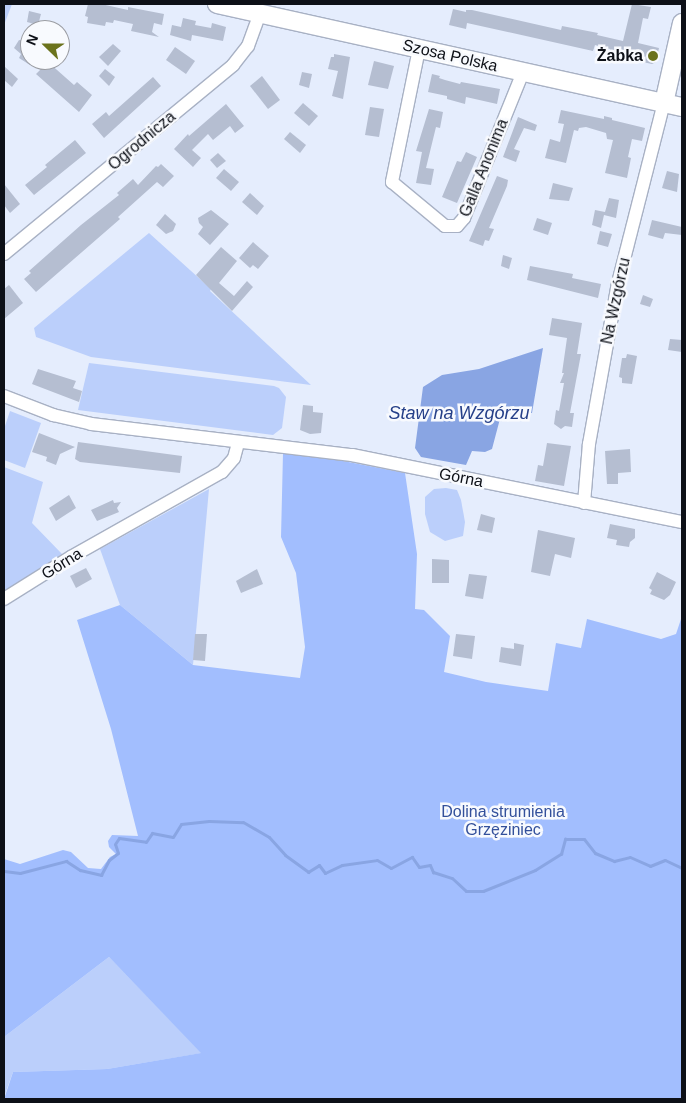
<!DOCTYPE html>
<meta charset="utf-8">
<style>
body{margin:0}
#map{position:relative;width:686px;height:1103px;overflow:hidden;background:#e5edfd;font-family:Helvetica,sans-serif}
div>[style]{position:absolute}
.green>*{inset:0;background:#bbcffb}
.forest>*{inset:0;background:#a2befe}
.water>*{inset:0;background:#89a5e3}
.stream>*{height:3px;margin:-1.5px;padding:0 1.5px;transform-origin:1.5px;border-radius:1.5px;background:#89a5e3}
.building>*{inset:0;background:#b5bed1}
.roads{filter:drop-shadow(1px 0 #a8b1c4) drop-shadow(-1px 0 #a8b1c4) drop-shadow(0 1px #a8b1c4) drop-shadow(0 -1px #a8b1c4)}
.street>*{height:12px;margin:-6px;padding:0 6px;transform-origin:6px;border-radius:6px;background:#fff}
.secondary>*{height:18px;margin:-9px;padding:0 9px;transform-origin:9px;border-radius:9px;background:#fff}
.dots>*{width:14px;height:14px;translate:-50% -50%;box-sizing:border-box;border:2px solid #f8fafe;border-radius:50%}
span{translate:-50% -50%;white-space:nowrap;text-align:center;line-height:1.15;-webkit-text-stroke:5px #f8fafe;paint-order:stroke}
.street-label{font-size:16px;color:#0d1017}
.poi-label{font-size:16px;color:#0d1017;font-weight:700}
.right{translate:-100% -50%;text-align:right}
.park-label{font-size:16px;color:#33509b}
.water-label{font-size:18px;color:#264089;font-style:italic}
.frame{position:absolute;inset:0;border:5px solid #0d1017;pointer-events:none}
.north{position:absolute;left:20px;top:20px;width:50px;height:50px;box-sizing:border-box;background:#f8fafe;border:1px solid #9a9ca2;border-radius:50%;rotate:292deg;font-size:14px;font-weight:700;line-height:20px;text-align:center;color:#0d1017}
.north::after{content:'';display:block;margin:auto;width:18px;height:22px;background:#6b731d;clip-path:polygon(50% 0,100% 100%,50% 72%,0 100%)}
</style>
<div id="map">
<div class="green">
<div style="clip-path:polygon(4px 4px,12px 4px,4px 25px)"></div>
<div style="clip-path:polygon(149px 233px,211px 289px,210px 291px,311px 385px,91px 357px,36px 337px,34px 328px)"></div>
<div style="clip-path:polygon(89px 363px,274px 386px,279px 388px,286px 397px,282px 428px,273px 435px,78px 410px)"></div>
<div style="clip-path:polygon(10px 411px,41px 423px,25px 468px,4px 460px,4px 429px)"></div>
<div style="clip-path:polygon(4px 467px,43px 482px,32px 523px,62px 554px,7px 592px,4px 589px)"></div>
<div style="clip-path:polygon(446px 488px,457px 490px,461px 500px,465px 522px,463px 536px,445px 541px,430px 532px,425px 514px,425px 497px,434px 489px)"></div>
<div style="clip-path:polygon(209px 489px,193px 665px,120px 605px,100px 549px)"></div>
<div style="clip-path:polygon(109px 957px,202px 1053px,107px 1069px,13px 1072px,4px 1097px,4px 1037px)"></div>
</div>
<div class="forest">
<div style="clip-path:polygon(297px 452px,405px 473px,417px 554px,415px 609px,424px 610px,450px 636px,444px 672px,486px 682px,548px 691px,556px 643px,581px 648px,587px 619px,661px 639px,676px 634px,682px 616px,682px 1099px,4px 1099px,13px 1072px,107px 1069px,201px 1053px,109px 957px,4px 1037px,4px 859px,20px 864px,63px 850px,71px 852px,88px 868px,101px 869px,110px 857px,116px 854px,109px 847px,108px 841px,112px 835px,138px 836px,111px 729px,77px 620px,120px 605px,193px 665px,300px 678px,305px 647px,296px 573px,281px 537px,283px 453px)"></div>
</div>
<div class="water">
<div style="clip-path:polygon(543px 348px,532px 413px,515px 412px,501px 415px,492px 449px,485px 452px,472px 451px,466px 465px,421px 457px,415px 448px,423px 387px,442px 375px,479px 369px)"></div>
</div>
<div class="stream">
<div style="left:4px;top:871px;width:16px;rotate:7deg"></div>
<div style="left:20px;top:873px;width:48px;rotate:-14.6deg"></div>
<div style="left:66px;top:861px;width:17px;rotate:33deg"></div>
<div style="left:80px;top:870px;width:22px;rotate:13deg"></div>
<div style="left:101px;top:875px;width:17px;rotate:-62deg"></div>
<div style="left:109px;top:860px;width:11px;rotate:-38deg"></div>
<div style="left:118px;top:853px;width:9px;rotate:-108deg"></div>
<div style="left:115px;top:844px;width:7px;rotate:-56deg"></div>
<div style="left:119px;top:838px;width:27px;rotate:8deg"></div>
<div style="left:146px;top:842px;width:11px;rotate:-56deg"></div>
<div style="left:152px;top:833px;width:21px;rotate:11deg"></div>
<div style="left:173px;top:837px;width:15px;rotate:-58deg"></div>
<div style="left:181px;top:824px;width:28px;rotate:-6deg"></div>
<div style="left:209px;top:821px;width:34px;rotate:2deg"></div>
<div style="left:243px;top:822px;width:30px;rotate:30deg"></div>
<div style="left:269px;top:837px;width:24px;rotate:48deg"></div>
<div style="left:285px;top:855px;width:29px;rotate:36deg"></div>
<div style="left:308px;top:872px;width:13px;rotate:-32deg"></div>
<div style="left:319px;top:865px;width:10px;rotate:53deg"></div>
<div style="left:325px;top:873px;width:19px;rotate:-25deg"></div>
<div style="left:342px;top:865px;width:35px;rotate:-8deg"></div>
<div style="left:377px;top:860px;width:16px;rotate:30deg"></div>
<div style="left:391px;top:868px;width:24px;rotate:-28deg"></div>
<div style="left:412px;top:857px;width:12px;rotate:55deg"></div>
<div style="left:419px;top:867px;width:11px;rotate:-10deg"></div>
<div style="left:430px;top:865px;width:8px;rotate:67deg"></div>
<div style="left:433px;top:872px;width:20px;rotate:18deg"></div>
<div style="left:452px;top:878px;width:19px;rotate:43deg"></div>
<div style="left:466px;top:891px;width:17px"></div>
<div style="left:483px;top:891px;width:56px;rotate:-22deg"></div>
<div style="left:535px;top:870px;width:31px;rotate:-32deg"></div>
<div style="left:561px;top:854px;width:16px;rotate:-75deg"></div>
<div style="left:565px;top:839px;width:19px"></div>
<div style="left:584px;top:839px;width:18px;rotate:52deg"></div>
<div style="left:595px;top:853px;width:21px;rotate:23deg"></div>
<div style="left:614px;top:861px;width:16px;rotate:-14deg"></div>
<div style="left:630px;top:857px;width:22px;rotate:24deg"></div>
<div style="left:650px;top:866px;width:16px;rotate:-22deg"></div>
<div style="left:665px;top:860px;width:19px;rotate:25deg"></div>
</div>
<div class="building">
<div style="clip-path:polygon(88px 4px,101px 4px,128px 10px,128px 7px,138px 9px,164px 14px,162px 25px,154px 23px,152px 32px,159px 37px,131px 31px,133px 24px,114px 20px,113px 23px,106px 22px,105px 26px,87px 23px,88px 17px,85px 16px)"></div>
<div style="clip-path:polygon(632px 4px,651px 7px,648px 19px,643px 18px,638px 43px,659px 48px,656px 62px,652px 64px,609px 55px,610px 49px,595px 45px,593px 51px,467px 23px,466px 29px,449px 25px,453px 9px,466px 12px,466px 10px,472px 10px,561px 30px,562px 26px,598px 33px,597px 35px,623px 41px)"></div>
<div style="clip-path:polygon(29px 11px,41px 14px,38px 25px,27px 22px)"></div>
<div style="clip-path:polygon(183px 18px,196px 21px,195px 25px,211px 28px,212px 23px,226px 27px,223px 41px,192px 35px,191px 41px,170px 35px,172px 25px,181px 27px)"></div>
<div style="clip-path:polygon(30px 39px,30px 65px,19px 58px,21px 54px,14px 48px,19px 40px,28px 42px)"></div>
<div style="clip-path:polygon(113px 44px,121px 51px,108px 66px,99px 57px)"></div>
<div style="clip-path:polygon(175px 47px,195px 61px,186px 74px,166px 60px)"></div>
<div style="clip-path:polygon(334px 54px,350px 57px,343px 99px,332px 96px,338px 71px,328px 69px,331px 57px,334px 57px)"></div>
<div style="clip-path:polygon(374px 61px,394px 66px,388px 89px,368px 85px)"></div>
<div style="clip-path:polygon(48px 62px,74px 85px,77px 82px,92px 95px,79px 112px,36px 74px)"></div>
<div style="clip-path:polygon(4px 66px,18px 79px,12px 87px,4px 80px)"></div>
<div style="clip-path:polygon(105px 69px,115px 77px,109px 86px,99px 76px)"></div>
<div style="clip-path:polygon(302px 72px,312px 74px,309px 88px,299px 85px)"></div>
<div style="clip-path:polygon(432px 74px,440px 76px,439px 78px,445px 80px,460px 84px,461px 82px,500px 89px,497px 104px,466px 97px,465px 104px,447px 99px,447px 96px,428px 92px)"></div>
<div style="clip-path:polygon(262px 76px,280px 100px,268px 109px,250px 86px)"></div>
<div style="clip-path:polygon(153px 77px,161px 86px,104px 138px,92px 124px,106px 112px,109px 116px)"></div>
<div style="clip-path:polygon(303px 103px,318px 116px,309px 126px,294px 113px)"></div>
<div style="clip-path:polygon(226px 104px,244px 126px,235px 133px,230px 126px,213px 140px,208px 134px,192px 150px,201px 158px,193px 167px,174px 149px,188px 134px,189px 136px)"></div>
<div style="clip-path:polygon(370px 107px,384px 109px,379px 137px,365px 135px)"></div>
<div style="clip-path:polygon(429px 109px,443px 112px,440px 128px,436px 127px,426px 168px,434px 169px,431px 185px,416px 183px,422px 152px,416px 151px)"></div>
<div style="clip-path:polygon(561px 110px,604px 119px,604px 116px,612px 118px,612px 120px,645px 128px,642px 141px,632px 139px,628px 157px,631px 158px,627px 178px,605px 173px,613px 140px,607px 139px,606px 133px,586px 127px,579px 128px,578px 131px,574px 130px,566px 163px,545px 158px,550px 139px,560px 142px,564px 124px,558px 123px)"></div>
<div style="clip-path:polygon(518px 117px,537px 125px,535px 131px,524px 128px,514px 149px,520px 151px,516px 162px,503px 157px)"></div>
<div style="clip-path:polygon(290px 132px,306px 145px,300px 153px,284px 139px)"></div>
<div style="clip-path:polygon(75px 140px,86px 153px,34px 195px,25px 185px,47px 167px,45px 165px)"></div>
<div style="clip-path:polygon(466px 152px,477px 157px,457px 203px,442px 197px,457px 161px,461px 162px)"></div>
<div style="clip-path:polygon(218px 153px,226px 161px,217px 168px,210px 160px)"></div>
<div style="clip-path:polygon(161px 164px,174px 176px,163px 187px,157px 182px,118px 217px,120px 219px,36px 292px,24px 279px,31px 273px,29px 271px,81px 225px,119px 195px,117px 193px,133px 179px,138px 185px,156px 166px,158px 167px)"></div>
<div style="clip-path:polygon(224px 169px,239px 182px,231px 191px,216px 178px)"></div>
<div style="clip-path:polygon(667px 171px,679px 174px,677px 192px,662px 188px)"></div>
<div style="clip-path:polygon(497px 176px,508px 180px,507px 186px,489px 228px,494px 229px,489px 241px,485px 240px,483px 246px,469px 241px)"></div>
<div style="clip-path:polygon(553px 183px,573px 188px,569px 201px,549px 199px)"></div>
<div style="clip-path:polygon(4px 184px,20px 204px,10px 213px,4px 205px)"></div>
<div style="clip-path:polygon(250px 193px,264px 206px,257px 215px,242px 202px)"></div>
<div style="clip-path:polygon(609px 198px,619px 200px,616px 218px,604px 215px,601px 228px,592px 225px,595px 210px,605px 212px)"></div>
<div style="clip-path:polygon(211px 210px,229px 224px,210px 245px,198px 234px,203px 227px,199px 223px,198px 218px)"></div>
<div style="clip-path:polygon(165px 214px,176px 224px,173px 231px,166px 234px,156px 225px)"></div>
<div style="clip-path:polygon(537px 218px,552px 223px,548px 235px,533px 230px)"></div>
<div style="clip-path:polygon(652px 220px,682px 227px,682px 235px,665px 233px,663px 239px,648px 235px)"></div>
<div style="clip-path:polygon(600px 231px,612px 234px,608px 247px,597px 244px)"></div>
<div style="clip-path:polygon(253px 242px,269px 256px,258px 269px,253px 265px,250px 268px,239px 258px)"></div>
<div style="clip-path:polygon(221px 247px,237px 261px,219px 283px,234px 296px,247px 281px,253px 287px,232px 311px,196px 275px)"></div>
<div style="clip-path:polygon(503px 255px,512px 258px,509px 269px,501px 266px)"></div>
<div style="clip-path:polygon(530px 266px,573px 274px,572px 278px,601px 284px,598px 298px,527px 280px)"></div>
<div style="clip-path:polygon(9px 285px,23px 303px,4px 319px,4px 289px)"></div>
<div style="clip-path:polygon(643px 295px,653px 299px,650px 307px,640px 304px)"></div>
<div style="clip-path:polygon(552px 318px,582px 323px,577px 354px,581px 354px,570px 413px,574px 413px,572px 427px,565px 426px,561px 429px,554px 424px,556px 410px,559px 411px,564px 383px,560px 383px,564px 373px,562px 373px,567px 338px,549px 335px)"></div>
<div style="clip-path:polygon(670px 339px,682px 340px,682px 352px,668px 350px)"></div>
<div style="clip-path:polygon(627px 354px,637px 356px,632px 384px,622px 383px,622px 378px,619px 377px,622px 358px,626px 358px)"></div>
<div style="clip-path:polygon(38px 369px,76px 381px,73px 388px,82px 391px,79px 402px,32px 384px)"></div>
<div style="clip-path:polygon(303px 405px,313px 406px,313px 412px,323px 413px,321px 433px,310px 434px,300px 430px)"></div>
<div style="clip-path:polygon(39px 433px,75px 447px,60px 454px,56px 465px,46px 461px,47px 457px,32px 452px)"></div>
<div style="clip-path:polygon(78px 442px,182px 456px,180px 473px,80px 462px,75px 459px)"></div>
<div style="clip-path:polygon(547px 443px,571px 446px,564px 486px,535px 481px,538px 465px,543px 466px)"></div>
<div style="clip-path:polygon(630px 449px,631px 472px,618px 473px,618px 484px,607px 484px,605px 451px)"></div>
<div style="clip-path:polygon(69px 495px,76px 508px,56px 521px,49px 508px)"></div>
<div style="clip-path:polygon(113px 500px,114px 503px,121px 502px,117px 508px,119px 512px,97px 521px,91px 510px)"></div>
<div style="clip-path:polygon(481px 514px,495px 518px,492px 533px,477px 530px)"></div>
<div style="clip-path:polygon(610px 524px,635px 529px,635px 538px,630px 542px,629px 547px,616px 545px,617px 540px,607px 538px)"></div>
<div style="clip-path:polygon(538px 530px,575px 538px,571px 558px,555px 554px,550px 576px,531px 572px)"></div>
<div style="clip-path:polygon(432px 559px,449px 560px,449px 583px,432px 583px)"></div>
<div style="clip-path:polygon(86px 568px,92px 579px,76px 588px,70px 576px)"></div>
<div style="clip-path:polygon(257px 569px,263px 584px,241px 593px,236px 581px)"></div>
<div style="clip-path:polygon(657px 572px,676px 582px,670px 595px,664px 600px,650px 594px,652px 590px,649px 588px)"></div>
<div style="clip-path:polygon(469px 574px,487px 576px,483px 599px,465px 596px)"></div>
<div style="clip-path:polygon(195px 634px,207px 634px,205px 661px,193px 660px)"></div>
<div style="clip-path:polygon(456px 634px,475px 636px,472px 659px,453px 656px)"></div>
<div style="clip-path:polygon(514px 643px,524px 645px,521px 666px,499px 662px,501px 647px,514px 649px)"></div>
</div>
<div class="roads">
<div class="street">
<div style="left:419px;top:49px;width:136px;rotate:101.5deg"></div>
<div style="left:392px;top:182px;width:69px;rotate:39.7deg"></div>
<div style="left:445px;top:226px;width:12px"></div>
<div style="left:457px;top:226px;width:11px;rotate:-49deg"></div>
<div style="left:464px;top:218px;width:157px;rotate:-68deg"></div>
<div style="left:4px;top:254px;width:297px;rotate:-39.5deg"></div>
<div style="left:233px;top:65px;width:24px;rotate:-52deg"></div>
<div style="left:248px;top:46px;width:35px;rotate:-70deg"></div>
<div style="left:4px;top:396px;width:53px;rotate:21.2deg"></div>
<div style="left:53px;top:415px;width:39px;rotate:13deg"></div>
<div style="left:91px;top:424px;width:263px;rotate:6.8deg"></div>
<div style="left:352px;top:455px;width:337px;rotate:11.5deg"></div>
<div style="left:584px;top:503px;width:59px;rotate:-85.2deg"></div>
<div style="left:589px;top:444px;width:164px;rotate:-79.8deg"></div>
<div style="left:618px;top:283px;width:186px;rotate:-75.7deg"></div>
<div style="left:4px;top:599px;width:79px;rotate:-32.1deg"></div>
<div style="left:71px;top:557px;width:173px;rotate:-29.4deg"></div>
<div style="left:222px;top:472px;width:18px;rotate:-49deg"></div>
<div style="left:234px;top:458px;width:16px;rotate:-75deg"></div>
</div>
<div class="secondary">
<div style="left:217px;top:4px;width:476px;rotate:12.5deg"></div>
<div style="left:664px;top:103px;width:82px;rotate:-77.3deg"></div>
</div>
</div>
<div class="dots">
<div style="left:653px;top:56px;background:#6b731d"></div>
</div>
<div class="street-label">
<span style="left:450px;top:56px;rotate:13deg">Szosa Polska</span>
<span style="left:142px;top:141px;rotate:-40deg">Ogrodnicza</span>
<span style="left:484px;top:168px;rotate:-68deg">Galla Anonima</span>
<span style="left:616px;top:301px;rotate:-78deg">Na Wzgórzu</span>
<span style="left:461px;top:478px;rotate:11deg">Górna</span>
<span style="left:62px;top:564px;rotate:-32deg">Górna</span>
</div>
<div class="poi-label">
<span class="right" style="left:643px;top:56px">Żabka</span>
</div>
<div class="park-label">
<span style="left:503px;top:821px">Dolina strumienia<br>Grzęziniec</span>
</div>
<div class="water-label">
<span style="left:459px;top:413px">Staw na Wzgórzu</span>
</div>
<div class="frame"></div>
<div class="north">N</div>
</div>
